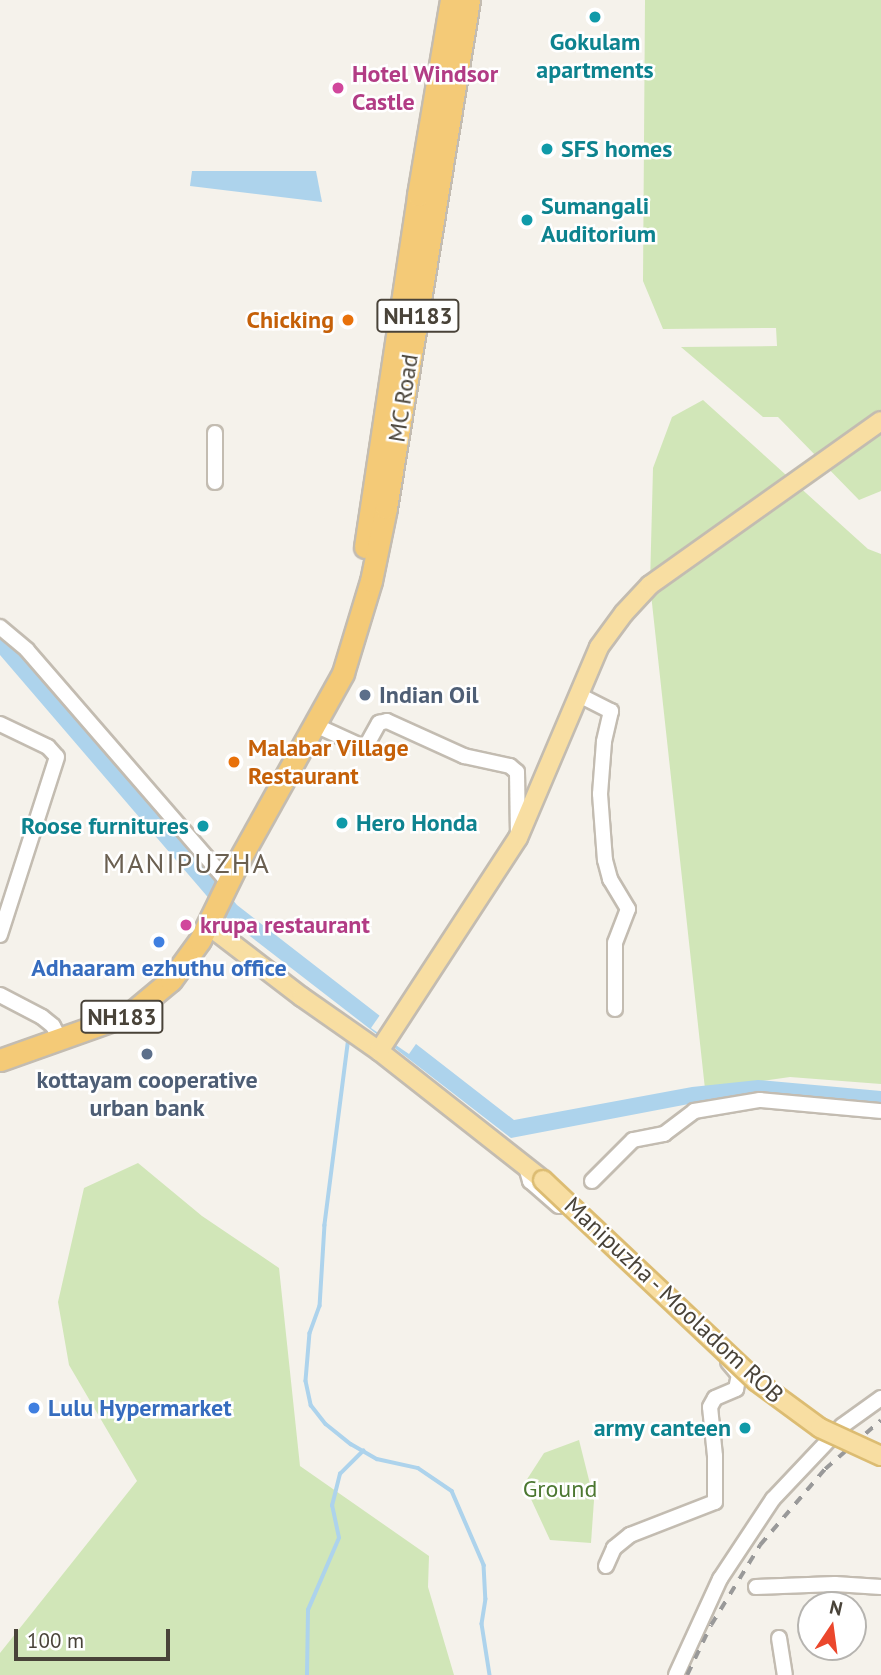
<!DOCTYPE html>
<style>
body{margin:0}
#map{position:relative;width:881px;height:1675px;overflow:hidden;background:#f5f2eb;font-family:"PT Sans",sans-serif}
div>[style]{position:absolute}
.green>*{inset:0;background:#d1e6b8}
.water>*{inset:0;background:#add3ec}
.pier>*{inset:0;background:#f5f2eb}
.stream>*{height:3.5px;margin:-1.75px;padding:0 1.75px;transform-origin:1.75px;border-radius:1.75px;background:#add3ec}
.roads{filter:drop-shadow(2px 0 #c3bcb1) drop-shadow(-2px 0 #c3bcb1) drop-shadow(0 2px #c3bcb1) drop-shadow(0 -2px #c3bcb1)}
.minor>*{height:14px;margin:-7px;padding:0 7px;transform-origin:7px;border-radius:7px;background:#fff}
.major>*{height:18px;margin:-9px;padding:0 9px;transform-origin:9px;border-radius:9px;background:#f8dea2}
.highway>*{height:21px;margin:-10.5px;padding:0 10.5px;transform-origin:10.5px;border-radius:10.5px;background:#f4ca77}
.rail>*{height:3.5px;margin-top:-1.75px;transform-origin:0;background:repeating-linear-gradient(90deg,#999 0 9px,transparent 0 18px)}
.bridges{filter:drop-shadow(2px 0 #dcbc72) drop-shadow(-2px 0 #dcbc72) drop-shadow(0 2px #dcbc72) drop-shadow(0 -2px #dcbc72)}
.major-bridge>*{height:18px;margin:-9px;padding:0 9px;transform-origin:9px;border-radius:9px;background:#f8dea2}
.dots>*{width:19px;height:19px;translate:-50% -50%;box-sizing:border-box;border:4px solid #fff;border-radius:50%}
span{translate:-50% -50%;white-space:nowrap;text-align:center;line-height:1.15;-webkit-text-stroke:5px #fff;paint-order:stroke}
.shield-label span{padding:2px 5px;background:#fff;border:2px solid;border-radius:5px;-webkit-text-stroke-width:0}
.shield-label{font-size:23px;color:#494339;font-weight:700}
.culture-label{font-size:24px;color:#0d838f;font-weight:700}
.left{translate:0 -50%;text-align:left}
.right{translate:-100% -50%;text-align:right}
.hotel-label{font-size:24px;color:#b23c85;font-weight:700}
.food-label{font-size:24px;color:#c56008;font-weight:700}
.street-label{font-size:24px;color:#494339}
.service-label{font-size:24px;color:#4e5e75;font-weight:700}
.shop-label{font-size:24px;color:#366cbe;font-weight:700}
.park-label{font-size:24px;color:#4b7730}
.quarter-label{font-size:28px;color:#6b6051;letter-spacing:2px}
.north{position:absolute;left:797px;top:1591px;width:70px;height:70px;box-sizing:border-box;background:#fff;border:2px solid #b6b4b0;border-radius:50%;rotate:13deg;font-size:19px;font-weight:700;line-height:28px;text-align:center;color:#494339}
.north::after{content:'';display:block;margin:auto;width:24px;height:32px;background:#eb472c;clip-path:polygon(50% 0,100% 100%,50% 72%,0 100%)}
.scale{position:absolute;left:14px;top:1629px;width:156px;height:32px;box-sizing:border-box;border:4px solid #494339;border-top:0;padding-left:9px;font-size:21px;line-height:24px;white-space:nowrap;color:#494339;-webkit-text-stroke:5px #fff;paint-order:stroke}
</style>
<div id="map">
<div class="green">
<div style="clip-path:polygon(645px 0,881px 0,881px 491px,859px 500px,778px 417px,763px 417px,681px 347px,777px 346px,776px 328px,663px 329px,643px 281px)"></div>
<div style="clip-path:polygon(703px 400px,868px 549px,881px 554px,881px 1084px,790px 1077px,705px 1089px,650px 585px,653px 468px,672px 417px)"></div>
<div style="clip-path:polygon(138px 1163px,202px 1216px,279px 1268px,300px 1466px,429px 1556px,428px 1587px,454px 1675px,0 1675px,0 1653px,137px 1481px,69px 1365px,58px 1302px,84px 1188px)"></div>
<div style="clip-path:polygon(579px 1440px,594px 1500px,591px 1543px,550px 1540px,524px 1484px,544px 1453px)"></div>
</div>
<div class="water">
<div style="clip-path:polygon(192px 171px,316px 171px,322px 202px,190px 186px)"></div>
<div style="clip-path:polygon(0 625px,46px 674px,237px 905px,514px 1120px,692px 1087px,758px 1080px,881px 1091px,881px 1107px,769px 1096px,694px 1103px,511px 1138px,224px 916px,0 655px)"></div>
</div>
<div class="pier">
<div style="clip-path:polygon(380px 1015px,418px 1041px,409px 1054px,371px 1028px)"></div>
</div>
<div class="stream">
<div style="left:349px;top:1037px;width:190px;rotate:97.3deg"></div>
<div style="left:325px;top:1225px;width:81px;rotate:93.5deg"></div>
<div style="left:320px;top:1306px;width:29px;rotate:110deg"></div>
<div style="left:310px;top:1333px;width:48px;rotate:94.8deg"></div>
<div style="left:306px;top:1381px;width:25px;rotate:78deg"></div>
<div style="left:311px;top:1405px;width:24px;rotate:52deg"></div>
<div style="left:326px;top:1424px;width:32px;rotate:39deg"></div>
<div style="left:351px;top:1444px;width:30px;rotate:30deg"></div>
<div style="left:377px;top:1459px;width:42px;rotate:12.4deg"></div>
<div style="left:418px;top:1468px;width:41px;rotate:34.1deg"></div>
<div style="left:452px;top:1491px;width:81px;rotate:66.6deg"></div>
<div style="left:484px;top:1565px;width:34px;rotate:87deg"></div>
<div style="left:486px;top:1599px;width:25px;rotate:99deg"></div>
<div style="left:482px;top:1624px;width:52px;rotate:81.1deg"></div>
<div style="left:307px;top:1675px;width:65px;rotate:-89.1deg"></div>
<div style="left:308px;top:1610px;width:78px;rotate:-66.7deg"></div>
<div style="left:339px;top:1538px;width:33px;rotate:-102deg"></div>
<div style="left:332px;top:1506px;width:33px;rotate:-76deg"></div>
<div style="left:340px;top:1474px;width:33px;rotate:-45deg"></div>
</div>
<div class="roads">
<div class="minor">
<div style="left:215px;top:433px;width:49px;rotate:90deg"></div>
<div style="left:0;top:627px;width:35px;rotate:40deg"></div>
<div style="left:27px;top:650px;width:307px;rotate:49.1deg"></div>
<div style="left:579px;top:695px;width:36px;rotate:27deg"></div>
<div style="left:611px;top:711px;width:32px;rotate:103deg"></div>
<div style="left:604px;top:742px;width:52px;rotate:94.4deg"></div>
<div style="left:600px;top:794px;width:66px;rotate:85.7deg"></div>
<div style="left:605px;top:860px;width:20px;rotate:75deg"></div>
<div style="left:610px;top:879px;width:35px;rotate:59deg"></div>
<div style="left:628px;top:909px;width:36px;rotate:111deg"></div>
<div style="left:615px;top:943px;width:66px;rotate:90deg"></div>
<div style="left:0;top:724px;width:53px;rotate:25.6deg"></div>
<div style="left:48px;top:747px;width:13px;rotate:48deg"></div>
<div style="left:57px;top:757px;width:187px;rotate:107.8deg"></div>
<div style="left:315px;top:725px;width:55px;rotate:24.7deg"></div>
<div style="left:365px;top:748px;width:29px;rotate:-61deg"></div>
<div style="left:379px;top:723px;width:8px;rotate:-14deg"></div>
<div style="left:387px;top:721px;width:85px;rotate:24.4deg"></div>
<div style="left:464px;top:756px;width:47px;rotate:12.3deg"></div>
<div style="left:510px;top:766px;width:9px;rotate:41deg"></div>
<div style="left:517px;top:772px;width:61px;rotate:89.1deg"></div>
<div style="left:0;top:995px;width:47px;rotate:27.6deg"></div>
<div style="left:42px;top:1017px;width:14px;rotate:39deg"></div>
<div style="left:53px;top:1026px;width:15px;rotate:62deg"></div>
<div style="left:526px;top:1167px;width:15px;rotate:74deg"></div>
<div style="left:530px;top:1181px;width:38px;rotate:41deg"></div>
<div style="left:592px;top:1181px;width:58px;rotate:-45deg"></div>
<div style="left:633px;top:1140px;width:32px;rotate:-11deg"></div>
<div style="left:664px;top:1134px;width:38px;rotate:-37deg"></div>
<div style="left:694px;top:1111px;width:67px;rotate:-9.5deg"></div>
<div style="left:760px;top:1100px;width:121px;rotate:5.2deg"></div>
<div style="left:606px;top:1566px;width:20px;rotate:-66deg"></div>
<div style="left:614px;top:1548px;width:21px;rotate:-39deg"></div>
<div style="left:630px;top:1535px;width:91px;rotate:-21.2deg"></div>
<div style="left:715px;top:1502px;width:46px;rotate:-90deg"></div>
<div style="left:715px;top:1456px;width:49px;rotate:-95.8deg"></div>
<div style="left:710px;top:1407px;width:10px;rotate:-61deg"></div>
<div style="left:715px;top:1398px;width:23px;rotate:-23deg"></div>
<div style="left:736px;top:1389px;width:14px;rotate:-78deg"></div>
<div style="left:739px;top:1375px;width:17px;rotate:-130deg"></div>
<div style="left:756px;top:1587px;width:79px;rotate:-2.2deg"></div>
<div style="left:835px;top:1584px;width:46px;rotate:3.7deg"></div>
<div style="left:779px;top:1638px;width:37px;rotate:81deg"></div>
<div style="left:676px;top:1675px;width:106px;rotate:-65.4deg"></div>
<div style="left:720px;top:1579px;width:96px;rotate:-56.5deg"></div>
<div style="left:773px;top:1499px;width:100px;rotate:-46.6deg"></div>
<div style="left:842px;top:1426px;width:48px;rotate:-35.7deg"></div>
</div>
<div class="major">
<div style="left:208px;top:925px;width:118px;rotate:37.5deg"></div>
<div style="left:302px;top:997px;width:94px;rotate:35deg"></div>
<div style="left:379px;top:1051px;width:209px;rotate:38.2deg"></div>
<div style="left:379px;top:1051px;width:254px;rotate:-56.9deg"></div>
<div style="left:518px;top:838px;width:207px;rotate:-67deg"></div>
<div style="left:599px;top:647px;width:42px;rotate:-53.7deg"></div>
<div style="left:624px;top:613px;width:38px;rotate:-47deg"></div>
<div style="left:650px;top:585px;width:283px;rotate:-35.4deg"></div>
</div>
<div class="highway">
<div style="left:365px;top:547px;width:356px;rotate:-81.4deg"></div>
<div style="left:418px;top:195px;width:198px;rotate:-80.4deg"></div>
<div style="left:0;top:1060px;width:138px;rotate:-19.5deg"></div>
<div style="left:130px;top:1014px;width:53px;rotate:-39.7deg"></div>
<div style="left:171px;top:980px;width:49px;rotate:-54.1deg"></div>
<div style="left:200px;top:940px;width:87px;rotate:-64deg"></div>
<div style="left:238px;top:862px;width:216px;rotate:-60.9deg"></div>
<div style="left:343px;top:673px;width:96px;rotate:-73.1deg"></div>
<div style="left:371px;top:581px;width:75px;rotate:-78.4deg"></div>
<div style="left:386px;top:508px;width:515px;rotate:-80.72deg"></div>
</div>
</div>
<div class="rail">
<div style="left:687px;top:1675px;width:55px;rotate:-64.4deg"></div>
<div style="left:711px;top:1625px;width:94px;rotate:-58.5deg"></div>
<div style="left:760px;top:1545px;width:100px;rotate:-49.5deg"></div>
<div style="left:825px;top:1469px;width:74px;rotate:-41.2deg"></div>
</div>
<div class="bridges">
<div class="major-bridge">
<div style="left:543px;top:1180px;width:293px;rotate:43.3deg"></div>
<div style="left:756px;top:1381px;width:79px;rotate:36.3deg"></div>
<div style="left:820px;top:1428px;width:67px;rotate:24.7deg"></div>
</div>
</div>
<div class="dots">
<div style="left:595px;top:17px;background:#0f9aa8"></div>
<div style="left:338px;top:88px;background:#d1479c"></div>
<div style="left:547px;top:149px;background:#0f9aa8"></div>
<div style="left:527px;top:220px;background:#0f9aa8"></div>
<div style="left:348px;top:320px;background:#e8710a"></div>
<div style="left:365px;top:695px;background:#5c6f8a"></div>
<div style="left:234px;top:762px;background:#e8710a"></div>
<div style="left:342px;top:823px;background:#0f9aa8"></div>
<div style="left:203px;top:826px;background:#0f9aa8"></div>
<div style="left:186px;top:925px;background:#d1479c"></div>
<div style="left:159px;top:942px;background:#3f7fe0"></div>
<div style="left:147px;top:1054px;background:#5c6f8a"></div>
<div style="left:34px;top:1408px;background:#3f7fe0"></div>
<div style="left:745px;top:1428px;background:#0f9aa8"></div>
</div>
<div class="shield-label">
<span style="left:418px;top:316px">NH183</span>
<span style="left:122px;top:1017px">NH183</span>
</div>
<div class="culture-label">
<span style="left:595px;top:56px">Gokulam<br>apartments</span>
<span class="left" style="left:561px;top:149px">SFS homes</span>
<span class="left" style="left:541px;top:220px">Sumangali<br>Auditorium</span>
<span class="left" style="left:356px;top:823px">Hero Honda</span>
<span class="right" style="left:189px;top:826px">Roose furnitures</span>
<span class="right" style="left:731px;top:1428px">army canteen</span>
</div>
<div class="hotel-label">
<span class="left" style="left:352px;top:88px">Hotel Windsor<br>Castle</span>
<span class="left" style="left:200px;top:925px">krupa restaurant</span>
</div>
<div class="food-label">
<span class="right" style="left:334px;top:320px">Chicking</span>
<span class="left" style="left:248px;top:762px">Malabar Village<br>Restaurant</span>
</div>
<div class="street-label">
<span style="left:403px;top:398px;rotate:-81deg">MC Road</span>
<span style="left:674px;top:1300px;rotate:43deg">Manipuzha - Mooladom ROB</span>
</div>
<div class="service-label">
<span class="left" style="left:379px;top:695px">Indian Oil</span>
<span style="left:147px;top:1094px">kottayam cooperative<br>urban bank</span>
</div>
<div class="shop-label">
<span style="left:159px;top:968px">Adhaaram ezhuthu office</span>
<span class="left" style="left:48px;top:1408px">Lulu Hypermarket</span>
</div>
<div class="park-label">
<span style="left:560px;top:1489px">Ground</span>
</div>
<div class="quarter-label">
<span style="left:187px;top:863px">MANIPUZHA</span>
</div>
<div class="north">N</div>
<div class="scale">100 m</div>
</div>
